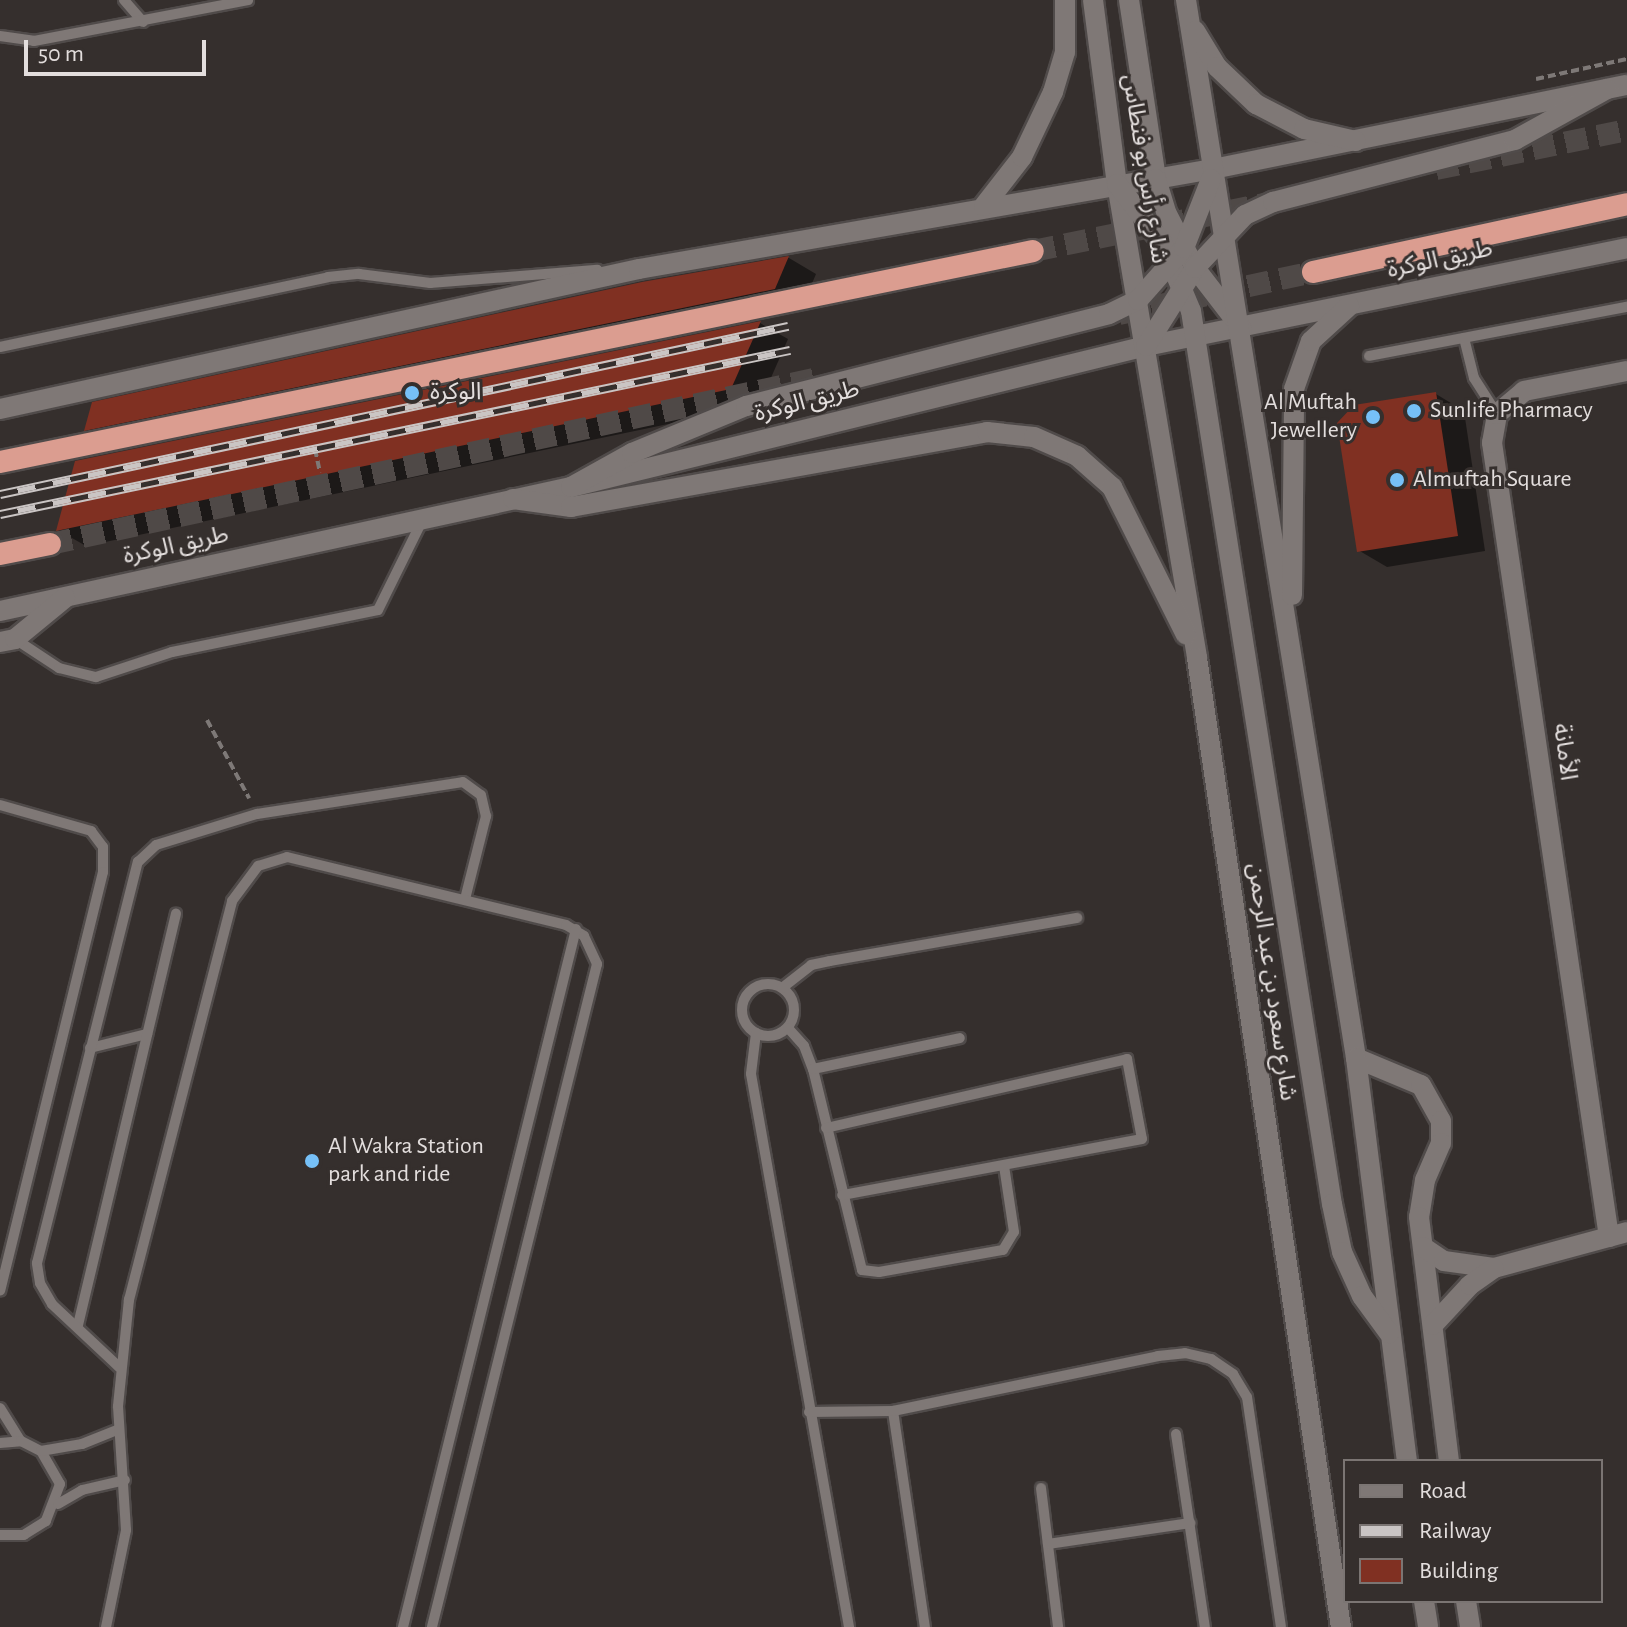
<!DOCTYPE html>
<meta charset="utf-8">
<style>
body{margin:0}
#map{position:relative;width:1627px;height:1627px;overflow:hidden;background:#352f2d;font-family:"Alegreya Sans","Noto Sans Arabic",sans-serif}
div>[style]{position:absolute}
.shadow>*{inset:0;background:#0007}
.building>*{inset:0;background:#803022}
.trunk-tunnel>*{height:22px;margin-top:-11px;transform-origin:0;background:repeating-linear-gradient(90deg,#4f4947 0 22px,transparent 0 33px)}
.path>*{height:4px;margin-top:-2px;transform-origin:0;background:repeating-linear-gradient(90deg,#7e7977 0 8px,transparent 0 12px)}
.roads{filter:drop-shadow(2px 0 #504b4a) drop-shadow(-2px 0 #504b4a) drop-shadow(0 2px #504b4a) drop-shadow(0 -2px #504b4a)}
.service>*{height:10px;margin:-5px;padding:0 5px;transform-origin:5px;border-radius:5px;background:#7f7876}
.service>.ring{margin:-5px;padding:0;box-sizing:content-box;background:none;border:10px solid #7f7876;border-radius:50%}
.minor>*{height:20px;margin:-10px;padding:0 10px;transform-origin:10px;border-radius:10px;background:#7f7876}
.tertiary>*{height:20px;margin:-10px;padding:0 10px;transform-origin:10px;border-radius:10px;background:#7f7876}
.secondary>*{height:20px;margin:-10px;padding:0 10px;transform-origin:10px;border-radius:10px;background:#7f7876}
.trunk>*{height:22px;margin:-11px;padding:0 11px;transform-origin:11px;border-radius:11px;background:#db9d90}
.rail>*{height:9px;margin-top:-4.5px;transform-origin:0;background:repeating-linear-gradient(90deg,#352f2d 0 18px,#cac5c4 0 36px);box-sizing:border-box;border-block:2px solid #cac5c4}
.dots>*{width:22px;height:22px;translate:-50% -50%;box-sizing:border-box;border:4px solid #352f2d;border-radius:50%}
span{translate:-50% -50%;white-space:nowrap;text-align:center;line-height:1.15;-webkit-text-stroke:6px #352f2d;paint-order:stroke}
.street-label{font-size:24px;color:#e3dedd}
.poi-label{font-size:24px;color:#e3dedd}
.left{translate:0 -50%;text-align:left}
.right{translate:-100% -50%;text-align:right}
.legend{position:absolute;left:1343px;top:1459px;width:260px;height:144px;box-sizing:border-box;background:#352f2d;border:2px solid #7b7573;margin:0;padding:10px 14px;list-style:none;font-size:24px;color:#e3dedd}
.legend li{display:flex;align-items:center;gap:16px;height:40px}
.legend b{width:40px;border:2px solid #7b7573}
.scale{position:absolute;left:24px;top:40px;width:182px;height:36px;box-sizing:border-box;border:4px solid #e3dedd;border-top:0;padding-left:10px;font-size:24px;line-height:28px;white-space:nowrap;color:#e3dedd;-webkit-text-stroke:6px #352f2d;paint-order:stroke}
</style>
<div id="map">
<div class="shadow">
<div style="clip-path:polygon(789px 258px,816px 274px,803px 305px,114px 446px,86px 430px,642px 284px)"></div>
<div style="clip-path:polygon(760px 323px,788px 339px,759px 405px,86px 546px,58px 530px,77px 463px)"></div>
<div style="clip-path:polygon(1436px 394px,1464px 411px,1485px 551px,1387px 567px,1358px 550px)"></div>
</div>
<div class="building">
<div style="clip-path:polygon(789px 256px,775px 289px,84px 431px,92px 402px,642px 282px)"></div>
<div style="clip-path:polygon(761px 321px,731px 389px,56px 531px,75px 461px)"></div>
<div style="clip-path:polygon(1436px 392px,1458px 536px,1357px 552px,1337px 423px,1354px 405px)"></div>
</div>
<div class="trunk-tunnel">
<div style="left:1436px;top:169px;width:195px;rotate:-11.5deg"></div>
<div style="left:1033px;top:251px;width:237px;rotate:-11.5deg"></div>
<div style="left:1119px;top:314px;width:198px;rotate:-12.2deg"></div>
<div style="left:50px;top:544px;width:791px;rotate:-12.19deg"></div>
</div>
<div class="path">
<div style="left:1536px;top:79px;width:93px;rotate:-12.4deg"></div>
<div style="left:315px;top:449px;width:24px;rotate:78deg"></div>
<div style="left:183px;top:476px;width:448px;rotate:-11.6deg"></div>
<div style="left:207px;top:720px;width:89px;rotate:61.7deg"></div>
</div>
<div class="roads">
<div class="service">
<div style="left:124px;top:0;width:29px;rotate:49deg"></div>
<div style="left:0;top:36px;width:34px;rotate:8deg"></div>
<div style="left:34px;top:41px;width:218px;rotate:-10.8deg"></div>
<div style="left:1464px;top:338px;width:41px;rotate:76deg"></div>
<div style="left:1474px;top:378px;width:43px;rotate:57.4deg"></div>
<div style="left:0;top:347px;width:335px;rotate:-12deg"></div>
<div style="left:328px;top:277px;width:31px;rotate:-6deg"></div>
<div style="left:359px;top:274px;width:72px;rotate:7.2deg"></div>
<div style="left:430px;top:283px;width:168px;rotate:-4.5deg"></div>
<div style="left:1369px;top:356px;width:263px;rotate:-10.8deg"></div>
<div style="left:15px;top:639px;width:53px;rotate:33.4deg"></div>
<div style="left:59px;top:668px;width:38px;rotate:14deg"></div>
<div style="left:96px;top:677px;width:80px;rotate:-18.2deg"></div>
<div style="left:172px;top:652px;width:210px;rotate:-11.5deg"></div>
<div style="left:378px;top:610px;width:99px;rotate:-63.7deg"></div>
<div style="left:0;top:805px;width:95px;rotate:15.9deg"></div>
<div style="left:91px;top:831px;width:20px;rotate:53deg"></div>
<div style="left:103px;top:847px;width:25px;rotate:90deg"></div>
<div style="left:103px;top:872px;width:431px;rotate:103.8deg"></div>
<div class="ring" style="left:742px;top:984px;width:42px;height:42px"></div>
<div style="left:782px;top:988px;width:37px;rotate:-38deg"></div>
<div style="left:811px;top:965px;width:19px;rotate:-12deg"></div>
<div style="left:830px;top:961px;width:251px;rotate:-9.9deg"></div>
<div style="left:788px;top:1028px;width:24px;rotate:48deg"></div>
<div style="left:804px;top:1046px;width:25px;rotate:69deg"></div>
<div style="left:813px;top:1069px;width:207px;rotate:76.3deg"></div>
<div style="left:862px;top:1270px;width:17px;rotate:7deg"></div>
<div style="left:879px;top:1272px;width:126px;rotate:-10.1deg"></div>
<div style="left:1003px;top:1250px;width:21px;rotate:-59deg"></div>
<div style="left:1014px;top:1232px;width:67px;rotate:-98.6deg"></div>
<div style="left:756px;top:1033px;width:41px;rotate:97deg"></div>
<div style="left:751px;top:1074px;width:562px;rotate:79.95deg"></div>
<div style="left:90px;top:1048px;width:59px;rotate:-13.8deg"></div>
<div style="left:813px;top:1069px;width:150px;rotate:-11.9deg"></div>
<div style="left:826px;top:1128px;width:309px;rotate:-12.9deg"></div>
<div style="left:1127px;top:1059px;width:81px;rotate:79.4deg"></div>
<div style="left:1142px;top:1139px;width:305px;rotate:169.4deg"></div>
<div style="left:78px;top:1325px;width:423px;rotate:-76.6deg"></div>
<div style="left:119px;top:1367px;width:92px;rotate:-136.8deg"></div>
<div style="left:52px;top:1304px;width:24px;rotate:-120deg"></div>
<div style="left:40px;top:1283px;width:20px;rotate:-99deg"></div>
<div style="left:37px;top:1263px;width:414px;rotate:-75.9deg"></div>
<div style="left:138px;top:862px;width:25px;rotate:-43deg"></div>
<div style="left:156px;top:845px;width:106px;rotate:-17.1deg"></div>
<div style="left:257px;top:814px;width:208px;rotate:-8.8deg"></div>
<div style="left:463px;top:782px;width:22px;rotate:36deg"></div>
<div style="left:481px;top:795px;width:22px;rotate:77deg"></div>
<div style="left:486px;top:816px;width:86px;rotate:104.2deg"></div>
<div style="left:0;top:1408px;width:39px;rotate:58deg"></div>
<div style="left:893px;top:1411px;width:218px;rotate:81.6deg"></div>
<div style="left:809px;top:1412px;width:84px;rotate:-0.7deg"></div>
<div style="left:893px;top:1411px;width:271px;rotate:-11.7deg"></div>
<div style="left:1158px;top:1356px;width:27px;rotate:-6deg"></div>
<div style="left:1185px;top:1353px;width:27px;rotate:13deg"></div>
<div style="left:1211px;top:1359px;width:27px;rotate:34deg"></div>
<div style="left:1233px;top:1374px;width:27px;rotate:59deg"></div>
<div style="left:1247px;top:1397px;width:232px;rotate:81.6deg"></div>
<div style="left:1176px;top:1434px;width:195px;rotate:81.5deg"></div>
<div style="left:0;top:1443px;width:21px;rotate:-5deg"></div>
<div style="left:21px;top:1441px;width:22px;rotate:27deg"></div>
<div style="left:41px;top:1451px;width:38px;rotate:60deg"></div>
<div style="left:60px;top:1484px;width:40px;rotate:111deg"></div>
<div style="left:46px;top:1521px;width:26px;rotate:148deg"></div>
<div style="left:24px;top:1535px;width:24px;rotate:180deg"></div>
<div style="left:41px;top:1451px;width:42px;rotate:-9.7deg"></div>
<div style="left:82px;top:1444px;width:40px;rotate:-22deg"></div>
<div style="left:1041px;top:1488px;width:140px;rotate:83deg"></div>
<div style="left:58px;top:1504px;width:28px;rotate:-30deg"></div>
<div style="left:82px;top:1490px;width:44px;rotate:-13.1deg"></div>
<div style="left:1048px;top:1544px;width:144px;rotate:-8.4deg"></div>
<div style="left:106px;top:1627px;width:99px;rotate:-78.3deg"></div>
<div style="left:126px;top:1530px;width:124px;rotate:-93.7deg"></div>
<div style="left:118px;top:1406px;width:107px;rotate:-84.1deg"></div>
<div style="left:129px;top:1300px;width:412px;rotate:-75.5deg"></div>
<div style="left:232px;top:901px;width:44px;rotate:-53.4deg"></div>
<div style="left:258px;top:866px;width:30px;rotate:-17deg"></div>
<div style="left:287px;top:857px;width:287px;rotate:13.7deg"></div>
<div style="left:566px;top:925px;width:21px;rotate:31deg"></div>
<div style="left:584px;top:936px;width:31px;rotate:65deg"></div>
<div style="left:597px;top:964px;width:683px;rotate:103.98deg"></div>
<div style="left:403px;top:1627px;width:719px;rotate:-76.08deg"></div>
</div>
<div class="minor">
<div style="left:1356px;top:1058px;width:70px;rotate:22.6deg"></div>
<div style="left:1421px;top:1085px;width:41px;rotate:60.9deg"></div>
<div style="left:1441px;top:1121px;width:22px;rotate:90deg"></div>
<div style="left:1441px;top:1143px;width:40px;rotate:113.4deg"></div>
<div style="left:1425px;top:1180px;width:37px;rotate:99deg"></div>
<div style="left:1419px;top:1217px;width:246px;rotate:83deg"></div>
<div style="left:1609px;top:1237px;width:803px;rotate:-98.38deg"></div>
<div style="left:1492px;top:443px;width:29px;rotate:-80deg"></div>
<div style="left:1497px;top:414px;width:35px;rotate:-40deg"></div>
<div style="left:1524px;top:391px;width:105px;rotate:-11deg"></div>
<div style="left:1423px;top:1247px;width:25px;rotate:34deg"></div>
<div style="left:1444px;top:1261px;width:50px;rotate:8deg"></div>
<div style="left:1494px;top:1268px;width:138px;rotate:-15.1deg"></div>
<div style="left:1433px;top:1325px;width:54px;rotate:-47.2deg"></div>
<div style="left:1470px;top:1285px;width:29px;rotate:-35deg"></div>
<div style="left:1466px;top:1601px;width:26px;rotate:81deg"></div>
</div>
<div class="tertiary">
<div style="left:0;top:409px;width:654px;rotate:-12.36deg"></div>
<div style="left:639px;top:269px;width:583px;rotate:-9.88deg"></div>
<div style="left:1213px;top:169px;width:422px;rotate:-11.5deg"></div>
<div style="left:0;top:611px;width:584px;rotate:-12.25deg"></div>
<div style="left:571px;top:487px;width:592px;rotate:-13.78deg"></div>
<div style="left:1146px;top:346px;width:491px;rotate:-11.5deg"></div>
<div style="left:0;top:642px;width:15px;rotate:-11deg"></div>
<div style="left:15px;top:639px;width:65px;rotate:-39.4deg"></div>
</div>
<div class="secondary">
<div style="left:1093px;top:0;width:186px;rotate:82.6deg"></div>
<div style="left:1117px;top:184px;width:481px;rotate:80.4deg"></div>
<div style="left:1197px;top:658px;width:980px;rotate:81.55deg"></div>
<div style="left:1129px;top:0;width:181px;rotate:81.4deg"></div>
<div style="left:1156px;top:179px;width:37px;rotate:73deg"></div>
<div style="left:1167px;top:214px;width:61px;rotate:62.6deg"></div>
<div style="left:1195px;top:268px;width:77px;rotate:52.4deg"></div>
<div style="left:1186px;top:0;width:1072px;rotate:80.87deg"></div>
<div style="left:1356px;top:1058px;width:406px;rotate:82.8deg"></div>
<div style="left:1195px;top:31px;width:42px;rotate:58.6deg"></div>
<div style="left:1217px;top:67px;width:54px;rotate:43.5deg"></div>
<div style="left:1256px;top:104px;width:54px;rotate:27.5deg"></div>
<div style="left:1304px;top:129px;width:53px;rotate:13deg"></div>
<div style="left:1117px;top:184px;width:73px;rotate:52.2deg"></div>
<div style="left:1162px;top:242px;width:75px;rotate:67.2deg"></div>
<div style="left:1191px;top:311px;width:904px;rotate:81.03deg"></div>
<div style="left:1332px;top:1204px;width:49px;rotate:78.2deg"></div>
<div style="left:1342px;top:1252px;width:48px;rotate:65.6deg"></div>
<div style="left:1362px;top:1296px;width:46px;rotate:53.9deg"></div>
<div style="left:984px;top:206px;width:62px;rotate:-52.2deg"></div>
<div style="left:1022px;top:157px;width:72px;rotate:-64.5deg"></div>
<div style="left:1053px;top:92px;width:42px;rotate:-73.3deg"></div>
<div style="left:1065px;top:52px;width:52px;rotate:-90deg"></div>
<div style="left:1146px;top:346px;width:92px;rotate:-57.9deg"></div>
<div style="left:1195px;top:268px;width:73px;rotate:-46.7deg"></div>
<div style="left:1245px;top:215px;width:31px;rotate:-25deg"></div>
<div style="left:1273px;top:202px;width:250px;rotate:-14.4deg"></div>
<div style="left:1515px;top:140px;width:105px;rotate:-29deg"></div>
<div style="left:571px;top:487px;width:70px;rotate:-29.1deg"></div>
<div style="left:632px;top:453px;width:123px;rotate:-22.4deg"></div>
<div style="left:746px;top:406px;width:374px;rotate:-14.2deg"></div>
<div style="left:1109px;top:314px;width:32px;rotate:-26deg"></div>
<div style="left:1138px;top:300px;width:69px;rotate:-48.5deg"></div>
<div style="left:1184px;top:248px;width:74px;rotate:-68.6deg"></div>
<div style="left:513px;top:499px;width:59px;rotate:7.9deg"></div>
<div style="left:571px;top:507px;width:423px;rotate:-10.2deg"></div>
<div style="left:987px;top:432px;width:47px;rotate:6.1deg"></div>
<div style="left:1034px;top:437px;width:47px;rotate:23.8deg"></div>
<div style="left:1077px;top:456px;width:47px;rotate:41.5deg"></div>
<div style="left:1112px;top:487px;width:165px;rotate:63.4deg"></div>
<div style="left:1292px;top:595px;width:206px;rotate:-89.4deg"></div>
<div style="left:1294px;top:389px;width:51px;rotate:-70.5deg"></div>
<div style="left:1311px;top:341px;width:52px;rotate:-42.6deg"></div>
<div style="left:1424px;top:1601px;width:26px;rotate:81deg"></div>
</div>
<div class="trunk">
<div style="left:1313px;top:272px;width:321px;rotate:-12.2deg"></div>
<div style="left:0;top:462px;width:1054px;rotate:-11.54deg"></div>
<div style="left:0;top:554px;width:51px;rotate:-11.3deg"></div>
</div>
</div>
<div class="rail">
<div style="left:0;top:494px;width:806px;rotate:-12.04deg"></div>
<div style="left:0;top:514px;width:807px;rotate:-11.73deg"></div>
</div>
<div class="dots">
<div style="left:412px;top:393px;background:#76c0f7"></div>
<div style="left:1414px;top:411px;background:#76c0f7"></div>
<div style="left:1373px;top:417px;background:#76c0f7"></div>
<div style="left:1397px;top:480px;background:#76c0f7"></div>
<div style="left:312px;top:1161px;background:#76c0f7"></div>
</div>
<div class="street-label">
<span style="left:1144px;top:169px;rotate:81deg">شارع رأس بو فنطاس</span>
<span style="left:1440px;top:260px;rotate:-12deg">طريق الوكرة</span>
<span style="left:807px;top:402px;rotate:-14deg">طريق الوكرة</span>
<span style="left:176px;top:546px;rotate:-12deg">طريق الوكرة</span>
<span style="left:1564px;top:752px;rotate:82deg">الأمانة</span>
<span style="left:1271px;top:982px;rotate:82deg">شارع سعود بن عبد الرحمن</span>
</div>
<div class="poi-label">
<span class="left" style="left:430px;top:393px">الوكرة</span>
<span class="right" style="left:1357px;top:417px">Al Muftah<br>Jewellery</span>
<span class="left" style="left:1430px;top:411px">Sunlife Pharmacy</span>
<span class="left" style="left:1413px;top:480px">Almuftah Square</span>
<span class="left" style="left:328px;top:1161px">Al Wakra Station<br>park and ride</span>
</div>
<ul class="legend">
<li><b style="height:10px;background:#7f7876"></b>Road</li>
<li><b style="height:10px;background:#cac5c4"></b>Railway</li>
<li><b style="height:22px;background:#803022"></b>Building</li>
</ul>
<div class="scale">50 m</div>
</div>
